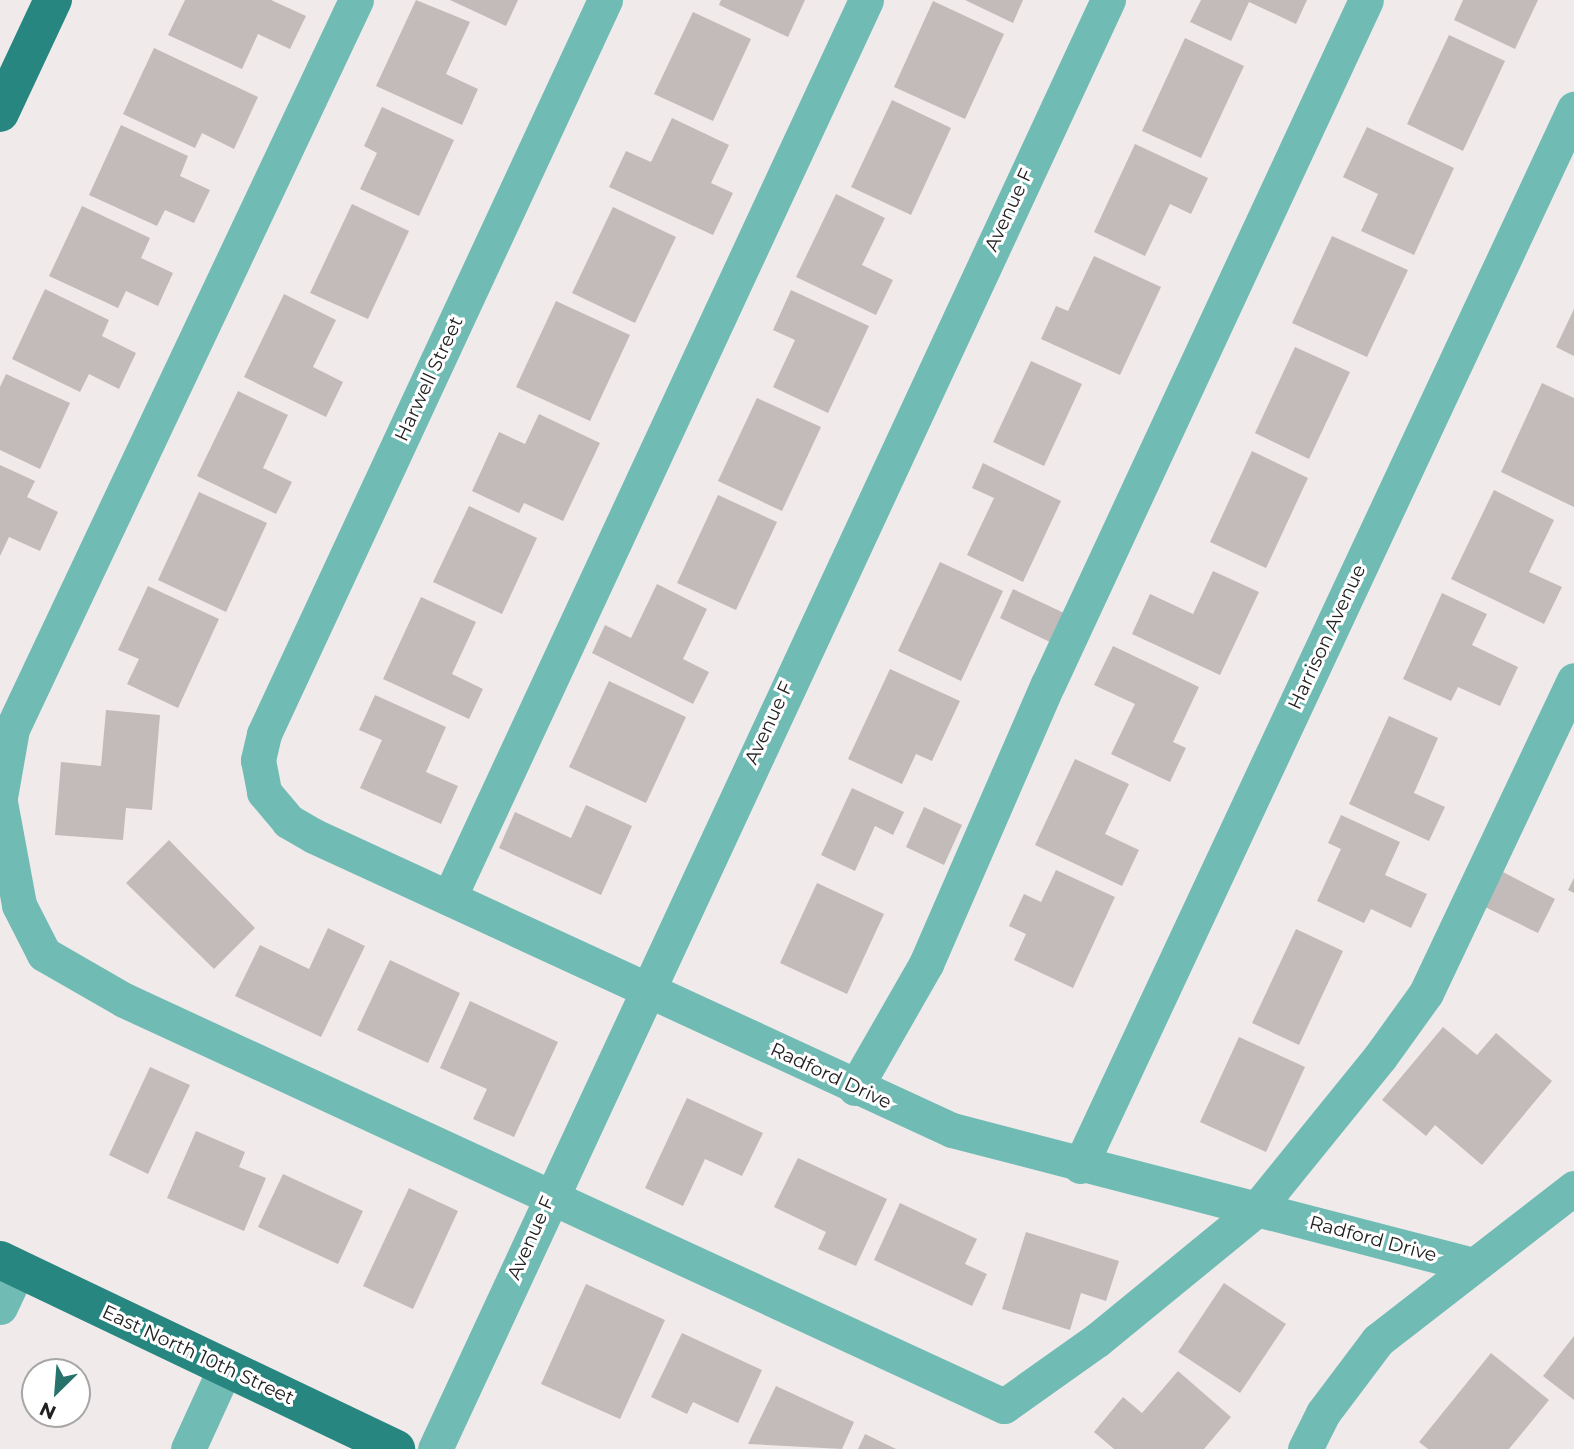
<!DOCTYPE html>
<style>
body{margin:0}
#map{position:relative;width:1574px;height:1449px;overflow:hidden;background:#f1eaea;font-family:Montserrat,sans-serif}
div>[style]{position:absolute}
.building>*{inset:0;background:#c2bbba}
.minor>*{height:35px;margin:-17.5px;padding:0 17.5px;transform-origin:17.5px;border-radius:17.5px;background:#70bcb5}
.major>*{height:38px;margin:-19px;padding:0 19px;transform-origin:19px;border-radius:19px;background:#278680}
span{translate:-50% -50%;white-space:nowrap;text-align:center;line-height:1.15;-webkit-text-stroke:6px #fff;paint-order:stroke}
.street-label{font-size:19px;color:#222020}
.north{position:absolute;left:21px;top:1358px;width:70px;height:70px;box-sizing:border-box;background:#fff;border:2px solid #a7a6a6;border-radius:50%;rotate:205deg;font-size:19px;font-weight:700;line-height:28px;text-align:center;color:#222020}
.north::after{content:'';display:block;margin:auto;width:24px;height:32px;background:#28726c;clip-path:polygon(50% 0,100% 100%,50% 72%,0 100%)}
</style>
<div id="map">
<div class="building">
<div style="clip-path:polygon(185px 0,271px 0,306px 16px,290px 49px,258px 34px,242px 69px,168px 35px)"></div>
<div style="clip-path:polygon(416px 0,470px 22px,446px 74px,478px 89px,462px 125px,376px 86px)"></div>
<div style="clip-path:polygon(450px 0,518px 0,506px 26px)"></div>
<div style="clip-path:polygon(721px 0,805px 0,788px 37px,719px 5px)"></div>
<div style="clip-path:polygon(965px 0,1023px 0,1013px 23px)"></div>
<div style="clip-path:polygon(1201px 0,1307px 0,1296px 24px,1249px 2px,1231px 41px,1190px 22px)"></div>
<div style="clip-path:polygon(1463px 0,1538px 0,1515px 49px,1454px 20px)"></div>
<div style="clip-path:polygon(933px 1px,1004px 34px,965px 119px,894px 87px)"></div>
<div style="clip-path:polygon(693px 12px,751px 39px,713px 121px,654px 94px)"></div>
<div style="clip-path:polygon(1449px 35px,1505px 61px,1463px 151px,1407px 124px)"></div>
<div style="clip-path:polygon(1185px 38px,1244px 66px,1201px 158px,1142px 131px)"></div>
<div style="clip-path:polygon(154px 48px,258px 97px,234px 149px,202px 133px,195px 148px,123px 114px)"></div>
<div style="clip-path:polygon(892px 100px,951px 128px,911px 215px,851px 187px)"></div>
<div style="clip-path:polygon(382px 107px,454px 140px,419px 216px,360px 189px,377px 153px,364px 146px)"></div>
<div style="clip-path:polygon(672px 118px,729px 145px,711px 183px,733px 193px,713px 235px,609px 187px,626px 151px,651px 162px)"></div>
<div style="clip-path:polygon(121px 125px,188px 156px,180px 176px,210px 190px,194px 223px,165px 210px,157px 226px,89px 195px)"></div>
<div style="clip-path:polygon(1367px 127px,1454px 168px,1414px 255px,1361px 231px,1378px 194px,1343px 177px)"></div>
<div style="clip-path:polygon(1135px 144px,1208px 178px,1191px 214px,1170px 204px,1145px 256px,1094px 232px)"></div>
<div style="clip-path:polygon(836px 194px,885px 218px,862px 265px,893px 280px,876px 315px,796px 277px)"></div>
<div style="clip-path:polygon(352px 204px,409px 231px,368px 319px,310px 293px)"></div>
<div style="clip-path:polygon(82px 206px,150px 238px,141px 258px,173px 273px,158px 306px,126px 291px,118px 308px,49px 276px)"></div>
<div style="clip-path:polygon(613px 207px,676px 237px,635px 323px,572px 293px)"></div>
<div style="clip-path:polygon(1332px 236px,1408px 270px,1367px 357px,1292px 323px)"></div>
<div style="clip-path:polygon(1094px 256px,1161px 287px,1120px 375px,1041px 339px,1056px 306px,1068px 311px)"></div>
<div style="clip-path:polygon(45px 289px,109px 320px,102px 336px,136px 353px,119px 389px,89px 374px,80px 392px,12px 359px)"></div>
<div style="clip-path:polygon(791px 290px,869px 326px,828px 413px,773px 387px,795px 340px,773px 330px)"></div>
<div style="clip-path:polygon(284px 294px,336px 320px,313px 367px,343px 382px,326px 417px,244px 377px)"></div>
<div style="clip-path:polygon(556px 301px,630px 335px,590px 421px,516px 387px)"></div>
<div style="clip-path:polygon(1574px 309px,1574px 356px,1556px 347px)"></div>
<div style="clip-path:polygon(1295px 347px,1350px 372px,1309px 459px,1255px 433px)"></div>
<div style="clip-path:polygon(1031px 361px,1082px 384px,1044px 466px,993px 442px)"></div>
<div style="clip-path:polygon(6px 374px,70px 403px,40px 469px,0 450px,0 387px)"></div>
<div style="clip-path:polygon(1542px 383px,1574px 398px,1574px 507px,1501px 472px)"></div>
<div style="clip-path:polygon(238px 391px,288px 415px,263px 468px,292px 482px,276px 514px,197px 476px)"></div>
<div style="clip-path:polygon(757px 398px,821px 427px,782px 511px,718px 481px)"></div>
<div style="clip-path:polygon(539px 414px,600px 443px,563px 521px,524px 503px,519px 513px,472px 491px,499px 432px,525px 444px)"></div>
<div style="clip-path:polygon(1252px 451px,1308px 478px,1266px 568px,1210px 542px)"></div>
<div style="clip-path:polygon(983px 463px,1061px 501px,1023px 582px,967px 555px,994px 498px,972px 488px)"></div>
<div style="clip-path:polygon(0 465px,35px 481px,27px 497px,58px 512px,40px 551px,9px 537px,0 556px)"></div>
<div style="clip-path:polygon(1494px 490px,1554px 520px,1529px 572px,1562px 587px,1544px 624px,1451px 579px)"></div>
<div style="clip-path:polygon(199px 492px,267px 523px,226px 612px,158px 580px)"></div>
<div style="clip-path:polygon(718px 495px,777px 522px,736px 610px,677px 583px)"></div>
<div style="clip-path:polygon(469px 506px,537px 538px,502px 614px,433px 582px)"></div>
<div style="clip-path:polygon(940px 562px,1003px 591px,961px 681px,898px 651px)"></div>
<div style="clip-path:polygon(1213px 571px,1259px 592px,1220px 675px,1132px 634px,1150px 594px,1193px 614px)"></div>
<div style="clip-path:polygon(657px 584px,707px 609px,683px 659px,709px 672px,693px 704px,592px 653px,605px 625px,631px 638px)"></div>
<div style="clip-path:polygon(148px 586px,219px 619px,178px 708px,127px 684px,139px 659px,118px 650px)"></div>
<div style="clip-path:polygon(1013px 589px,1064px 613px,1050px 642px,1000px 618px)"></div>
<div style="clip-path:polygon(1442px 593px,1487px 614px,1472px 645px,1518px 667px,1500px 706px,1458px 687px,1451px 701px,1403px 679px)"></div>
<div style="clip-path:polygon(421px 597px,476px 622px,452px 674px,483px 689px,469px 719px,383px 679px)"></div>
<div style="clip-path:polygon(1113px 646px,1199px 687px,1173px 742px,1186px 748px,1170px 782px,1111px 754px,1135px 704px,1094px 685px)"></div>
<div style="clip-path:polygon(890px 669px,960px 701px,932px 761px,916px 754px,902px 784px,848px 759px)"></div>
<div style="clip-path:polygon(609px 681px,686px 717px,646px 803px,569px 767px)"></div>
<div style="clip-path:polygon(375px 695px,446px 727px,426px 772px,458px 786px,441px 824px,360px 788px,382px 740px,359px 730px)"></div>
<div style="clip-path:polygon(106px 710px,160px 715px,152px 810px,126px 808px,123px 840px,55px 835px,61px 762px,101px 766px)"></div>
<div style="clip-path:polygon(1389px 716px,1438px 738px,1414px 793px,1445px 807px,1429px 841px,1349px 804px)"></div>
<div style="clip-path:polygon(1075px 759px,1129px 784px,1105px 834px,1139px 850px,1122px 886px,1035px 845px)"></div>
<div style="clip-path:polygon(852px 788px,904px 812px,893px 835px,875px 826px,855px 871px,821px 855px)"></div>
<div style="clip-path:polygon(586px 805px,632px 826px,601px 895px,499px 848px,515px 812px,571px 838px)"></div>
<div style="clip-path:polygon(924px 807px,962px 825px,944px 865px,906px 847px)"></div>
<div style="clip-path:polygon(1341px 815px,1400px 842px,1385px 875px,1427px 894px,1411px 928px,1371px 909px,1364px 923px,1317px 901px,1341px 849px,1328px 843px)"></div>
<div style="clip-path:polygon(169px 840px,255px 928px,214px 969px,126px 883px)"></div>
<div style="clip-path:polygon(1056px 870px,1115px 897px,1073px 988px,1014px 960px,1026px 934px,1009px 926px,1024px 894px,1041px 902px)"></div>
<div style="clip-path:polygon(1503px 872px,1555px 899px,1538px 933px,1485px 907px)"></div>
<div style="clip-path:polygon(1574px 878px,1574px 893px,1568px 890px)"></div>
<div style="clip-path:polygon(817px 883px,884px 914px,847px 994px,780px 963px)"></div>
<div style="clip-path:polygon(328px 928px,365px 946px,321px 1037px,235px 996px,260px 945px,309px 969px)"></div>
<div style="clip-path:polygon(1296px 929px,1343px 951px,1299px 1045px,1252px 1023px)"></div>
<div style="clip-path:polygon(390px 960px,460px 993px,428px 1063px,357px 1030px)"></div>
<div style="clip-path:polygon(470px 1001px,558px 1042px,514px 1137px,473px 1119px,487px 1089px,440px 1068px)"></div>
<div style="clip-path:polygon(1443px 1027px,1477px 1055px,1496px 1033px,1552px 1081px,1482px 1165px,1435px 1125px,1426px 1136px,1382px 1100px)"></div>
<div style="clip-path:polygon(1239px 1037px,1305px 1067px,1266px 1152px,1200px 1122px)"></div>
<div style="clip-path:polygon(150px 1067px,190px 1085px,148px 1174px,109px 1155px)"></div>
<div style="clip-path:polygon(687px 1098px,763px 1133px,742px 1176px,705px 1159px,683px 1206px,645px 1188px)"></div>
<div style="clip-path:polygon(196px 1131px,245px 1152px,239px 1167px,266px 1178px,244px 1231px,167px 1198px)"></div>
<div style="clip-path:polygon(798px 1158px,887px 1199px,856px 1266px,818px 1249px,826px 1232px,774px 1207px)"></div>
<div style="clip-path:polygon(283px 1174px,363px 1211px,338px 1264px,258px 1227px)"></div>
<div style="clip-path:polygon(409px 1188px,458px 1211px,413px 1309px,363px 1286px)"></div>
<div style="clip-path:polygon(900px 1203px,977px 1239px,965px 1264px,987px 1274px,972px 1306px,874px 1260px)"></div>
<div style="clip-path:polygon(1026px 1232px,1119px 1261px,1106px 1301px,1081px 1293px,1070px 1330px,1002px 1309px)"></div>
<div style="clip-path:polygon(1224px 1283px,1286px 1324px,1240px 1393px,1178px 1352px)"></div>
<div style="clip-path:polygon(586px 1284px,665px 1320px,620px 1419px,541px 1384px)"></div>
<div style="clip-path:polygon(682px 1333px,762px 1370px,738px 1423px,693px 1402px,687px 1414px,651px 1397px)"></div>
<div style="clip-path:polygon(1574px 1336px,1574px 1400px,1543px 1376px)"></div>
<div style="clip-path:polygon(1491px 1353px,1549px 1400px,1509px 1449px,1428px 1449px,1419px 1442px)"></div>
<div style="clip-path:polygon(1178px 1371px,1231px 1417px,1204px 1449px,1114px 1449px,1094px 1432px,1123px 1397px,1142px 1413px)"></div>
<div style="clip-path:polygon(776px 1386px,854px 1422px,842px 1449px,748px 1444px)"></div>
<div style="clip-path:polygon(865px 1434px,896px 1449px,858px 1449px)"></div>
</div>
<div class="minor">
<div style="left:605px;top:0;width:809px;rotate:114.92deg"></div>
<div style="left:264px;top:734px;width:27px;rotate:103deg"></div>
<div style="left:258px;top:760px;width:33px;rotate:79deg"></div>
<div style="left:264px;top:792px;width:38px;rotate:50deg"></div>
<div style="left:288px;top:821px;width:30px;rotate:30deg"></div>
<div style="left:314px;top:836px;width:702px;rotate:24.74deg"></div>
<div style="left:952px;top:1130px;width:538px;rotate:14.53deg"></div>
<div style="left:0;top:797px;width:69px;rotate:-80deg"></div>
<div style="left:12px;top:729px;width:806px;rotate:-64.74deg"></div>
<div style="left:0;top:802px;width:105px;rotate:79.5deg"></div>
<div style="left:19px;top:905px;width:55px;rotate:63deg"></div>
<div style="left:44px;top:954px;width:92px;rotate:29.9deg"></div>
<div style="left:124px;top:1000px;width:969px;rotate:24.77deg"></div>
<div style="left:1004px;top:1406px;width:114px;rotate:-35.4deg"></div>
<div style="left:1097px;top:1340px;width:205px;rotate:-39.3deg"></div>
<div style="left:1256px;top:1210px;width:197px;rotate:-51deg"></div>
<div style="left:1380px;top:1057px;width:79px;rotate:-54.3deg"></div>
<div style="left:1426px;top:993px;width:346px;rotate:-64.7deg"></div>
<div style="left:449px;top:898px;width:990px;rotate:-65.09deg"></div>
<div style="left:855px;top:1088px;width:143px;rotate:-60.2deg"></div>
<div style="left:926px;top:964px;width:305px;rotate:-66.5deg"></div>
<div style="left:1048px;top:684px;width:754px;rotate:-65.07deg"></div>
<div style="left:1080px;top:1166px;width:1167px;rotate:-64.95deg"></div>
<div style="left:0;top:1307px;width:42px;rotate:-64.7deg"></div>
<div style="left:188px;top:1449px;width:89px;rotate:-65.4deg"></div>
<div style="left:435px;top:1449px;width:1598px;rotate:-65.09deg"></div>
<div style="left:1305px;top:1449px;width:40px;rotate:-63.4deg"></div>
<div style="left:1323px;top:1413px;width:91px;rotate:-53deg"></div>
<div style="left:1378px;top:1340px;width:248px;rotate:-37.8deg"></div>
</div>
<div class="major">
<div style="left:0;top:113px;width:125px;rotate:-64.9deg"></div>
<div style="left:0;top:1260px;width:439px;rotate:25.5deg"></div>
</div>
<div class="street-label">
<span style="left:1009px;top:210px;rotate:-65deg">Avenue F</span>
<span style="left:429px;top:379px;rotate:-65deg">Harwell Street</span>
<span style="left:1327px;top:637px;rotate:-65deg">Harrison Avenue</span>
<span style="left:769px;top:723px;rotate:-65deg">Avenue F</span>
<span style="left:831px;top:1076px;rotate:25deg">Radford Drive</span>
<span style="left:531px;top:1238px;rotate:-66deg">Avenue F</span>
<span style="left:1373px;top:1239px;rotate:15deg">Radford Drive</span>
<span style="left:198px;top:1355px;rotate:25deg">East North 10th Street</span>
</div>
<div class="north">N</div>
</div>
